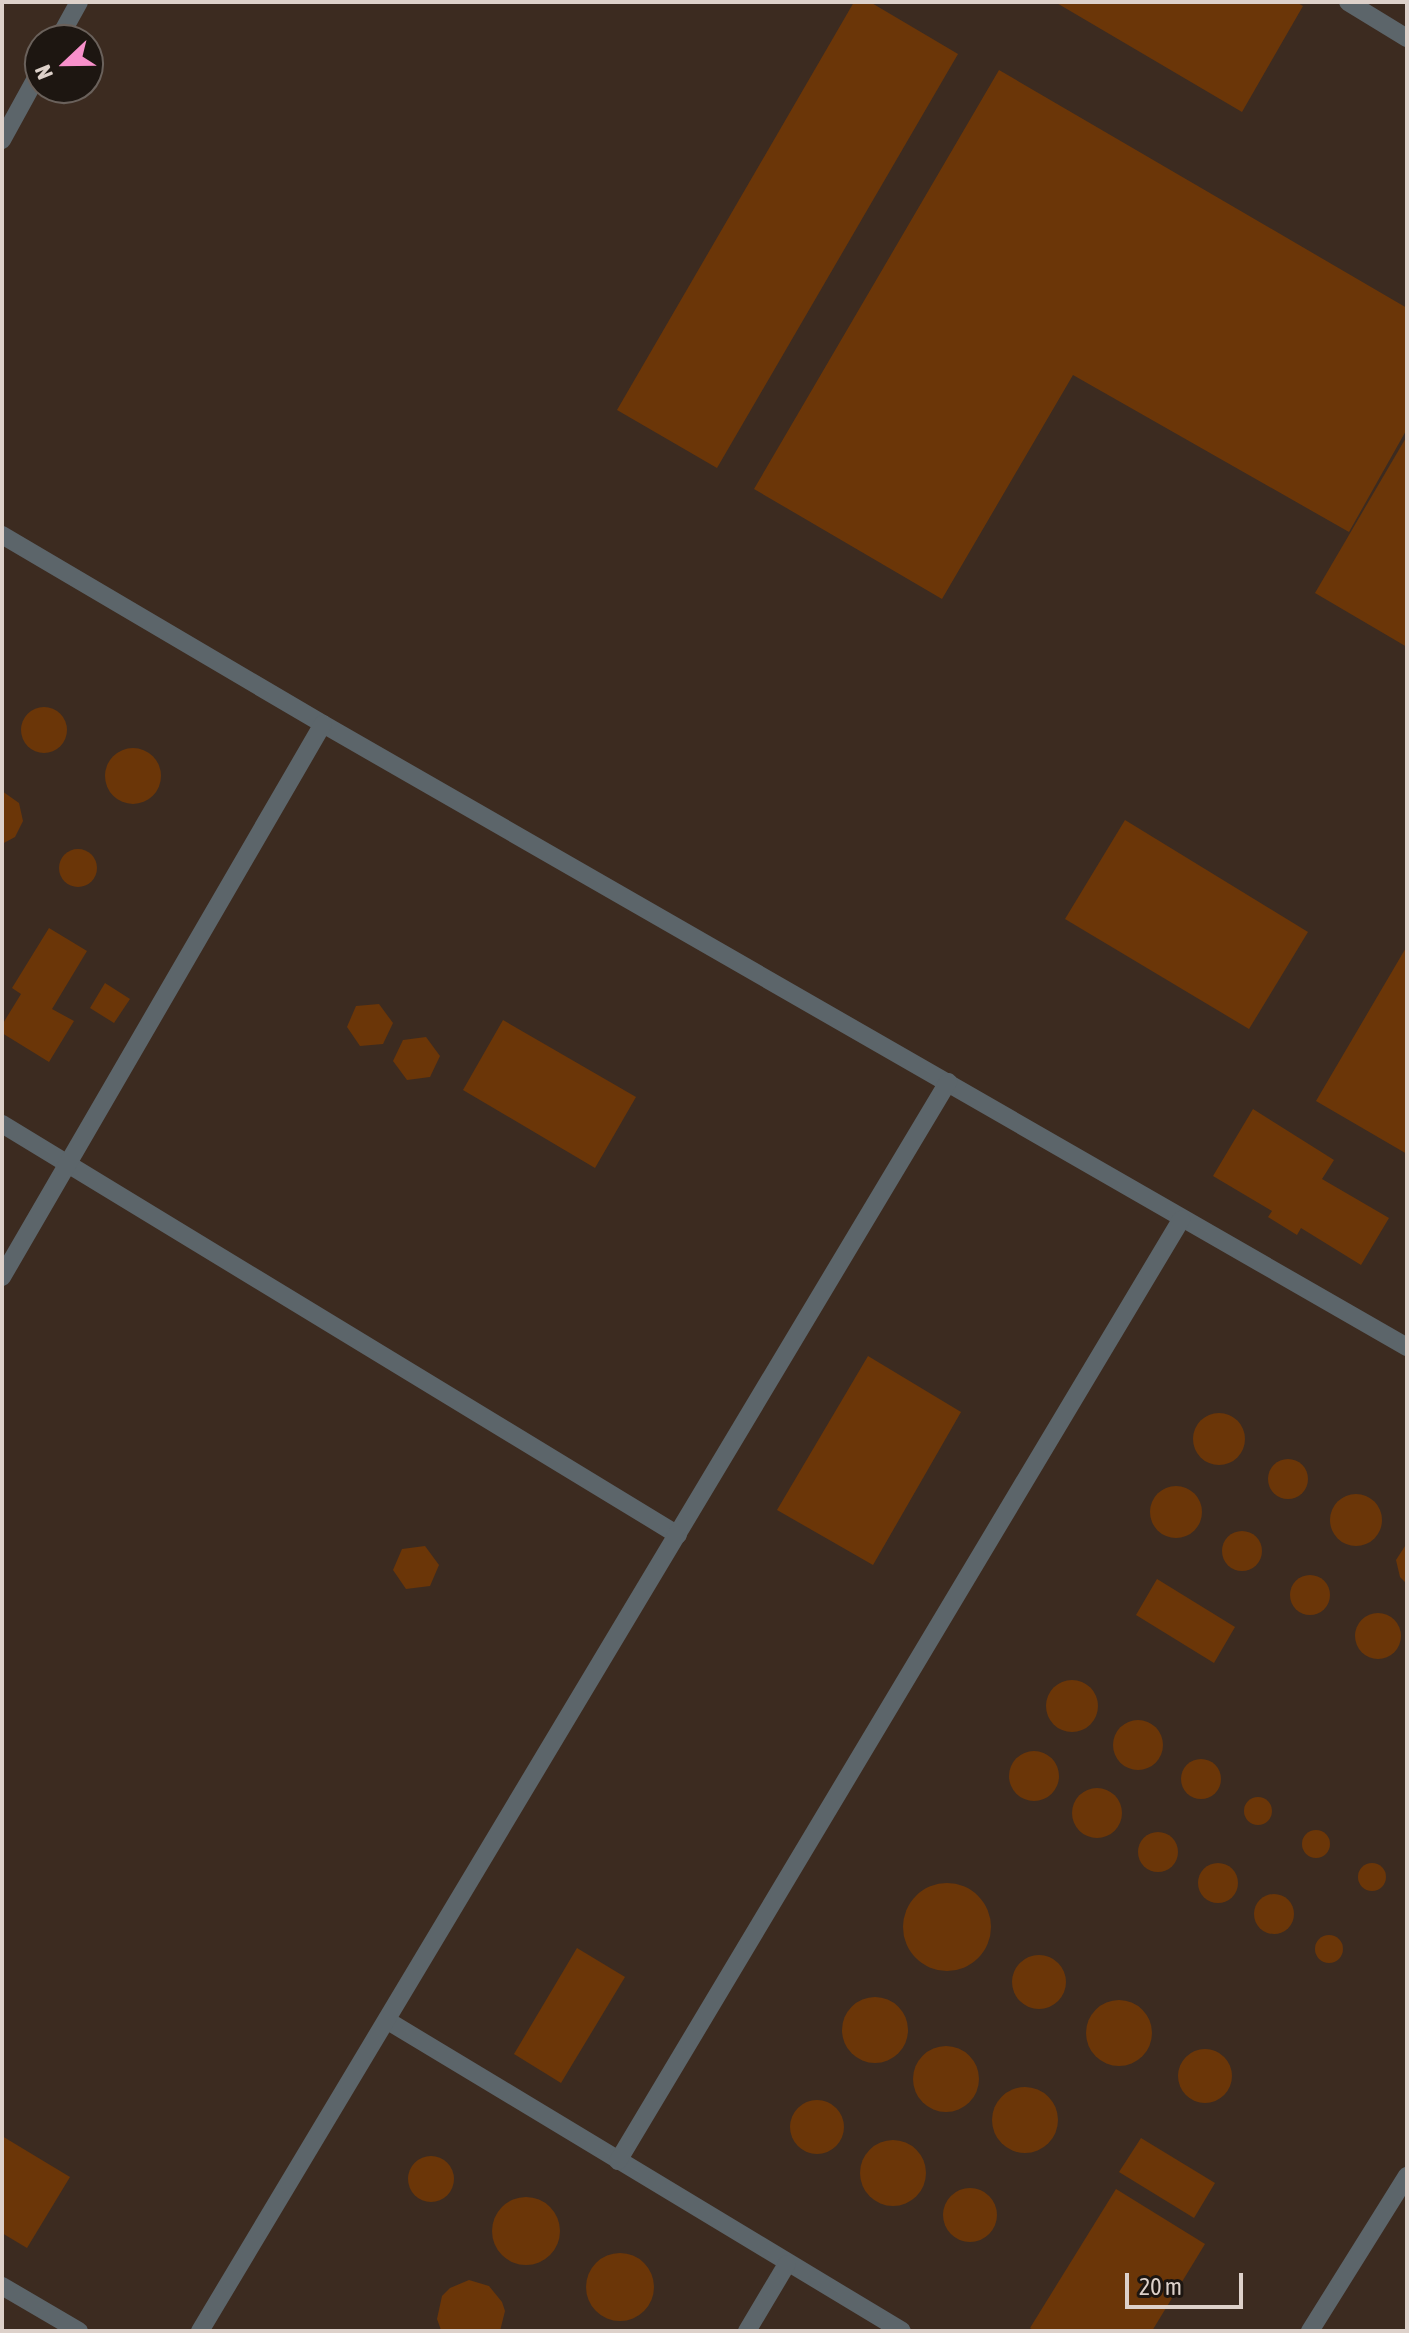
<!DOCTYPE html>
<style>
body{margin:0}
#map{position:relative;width:1409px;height:2333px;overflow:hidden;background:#3c2b20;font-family:"Asap Condensed",sans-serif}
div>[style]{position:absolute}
.building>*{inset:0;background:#6b3608}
.round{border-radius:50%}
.service>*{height:18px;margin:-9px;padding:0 9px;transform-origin:9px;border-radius:9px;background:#5c656a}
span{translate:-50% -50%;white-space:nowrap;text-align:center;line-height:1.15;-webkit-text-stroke:6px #1d1611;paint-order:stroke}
.frame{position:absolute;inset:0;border:4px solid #ddd1ca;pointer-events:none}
.north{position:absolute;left:24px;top:24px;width:80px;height:80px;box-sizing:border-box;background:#1d1611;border:2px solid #6a615b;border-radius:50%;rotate:248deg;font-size:22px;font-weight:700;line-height:32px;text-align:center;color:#ddd1ca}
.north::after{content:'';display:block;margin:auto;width:28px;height:36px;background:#f890cb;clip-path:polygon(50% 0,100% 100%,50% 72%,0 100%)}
.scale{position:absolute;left:1125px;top:2273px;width:118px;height:36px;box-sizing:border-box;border:4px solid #ddd1ca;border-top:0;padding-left:10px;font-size:24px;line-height:28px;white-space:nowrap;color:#ddd1ca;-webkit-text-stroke:6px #1d1611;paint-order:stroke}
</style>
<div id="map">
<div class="building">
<div style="clip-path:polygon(854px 2px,870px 2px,958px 54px,717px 468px,617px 410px)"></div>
<div style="clip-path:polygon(1055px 2px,1296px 2px,1303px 6px,1242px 112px)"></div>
<div style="clip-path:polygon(999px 70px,1407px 308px,1407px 429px,1349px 532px,1073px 375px,942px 599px,754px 489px)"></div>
<div style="clip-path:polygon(1407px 436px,1407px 647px,1315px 593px)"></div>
<div class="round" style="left:21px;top:707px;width:46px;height:46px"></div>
<div class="round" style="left:105px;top:748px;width:56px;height:56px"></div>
<div style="clip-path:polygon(2px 791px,19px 803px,23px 821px,15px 837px,2px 844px)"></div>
<div style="clip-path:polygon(1125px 820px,1308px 932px,1249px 1029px,1065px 919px)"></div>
<div class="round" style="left:59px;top:849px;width:38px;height:38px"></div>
<div style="clip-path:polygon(49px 928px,87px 951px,52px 1009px,74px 1021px,49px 1062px,2px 1033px,2px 1025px,21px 994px,12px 988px)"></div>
<div style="clip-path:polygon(1407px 946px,1407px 1154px,1316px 1101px)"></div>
<div style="clip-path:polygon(105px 983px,130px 999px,114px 1023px,90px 1008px)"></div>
<div style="clip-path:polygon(379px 1004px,393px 1023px,383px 1044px,360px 1046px,347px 1027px,356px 1006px)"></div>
<div style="clip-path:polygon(503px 1020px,636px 1097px,595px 1168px,463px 1090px)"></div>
<div style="clip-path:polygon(426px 1037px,440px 1056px,430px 1077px,407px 1080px,393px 1061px,403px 1040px)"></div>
<div style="clip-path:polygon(1253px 1109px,1334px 1160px,1322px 1179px,1389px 1218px,1361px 1265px,1301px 1228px,1297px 1235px,1268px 1217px,1272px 1211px,1213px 1176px)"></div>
<div style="clip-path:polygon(868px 1356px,961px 1412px,873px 1565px,777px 1510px)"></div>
<div class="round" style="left:1193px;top:1413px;width:52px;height:52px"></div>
<div class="round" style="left:1268px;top:1459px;width:40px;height:40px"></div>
<div class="round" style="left:1150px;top:1486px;width:52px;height:52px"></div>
<div class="round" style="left:1330px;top:1494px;width:52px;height:52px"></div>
<div class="round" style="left:1222px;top:1531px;width:40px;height:40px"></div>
<div style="clip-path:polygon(1407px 1543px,1407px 1584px,1400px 1577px,1396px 1560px)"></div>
<div style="clip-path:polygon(425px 1546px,439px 1565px,430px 1586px,406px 1589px,393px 1570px,402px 1549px)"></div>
<div class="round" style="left:1290px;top:1575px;width:40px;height:40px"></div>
<div style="clip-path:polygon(1157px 1579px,1235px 1627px,1214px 1663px,1136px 1615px)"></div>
<div class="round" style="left:1355px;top:1613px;width:46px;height:46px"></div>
<div class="round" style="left:1046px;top:1680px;width:52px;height:52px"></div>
<div class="round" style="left:1113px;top:1720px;width:50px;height:50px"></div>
<div class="round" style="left:1009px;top:1751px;width:50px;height:50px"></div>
<div class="round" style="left:1181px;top:1759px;width:40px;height:40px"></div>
<div class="round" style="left:1072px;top:1788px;width:50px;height:50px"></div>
<div class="round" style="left:1244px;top:1797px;width:28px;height:28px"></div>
<div class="round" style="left:1302px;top:1830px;width:28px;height:28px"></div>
<div class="round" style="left:1138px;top:1832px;width:40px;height:40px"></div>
<div class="round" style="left:1198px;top:1863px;width:40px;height:40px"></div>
<div class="round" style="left:1358px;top:1863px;width:28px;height:28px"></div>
<div class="round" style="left:903px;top:1883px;width:88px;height:88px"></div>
<div class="round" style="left:1254px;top:1894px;width:40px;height:40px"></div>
<div class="round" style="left:1315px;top:1935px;width:28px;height:28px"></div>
<div style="clip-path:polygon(577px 1948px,625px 1977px,561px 2083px,514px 2054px)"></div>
<div class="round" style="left:1012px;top:1955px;width:54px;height:54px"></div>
<div class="round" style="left:842px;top:1997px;width:66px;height:66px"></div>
<div class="round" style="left:1086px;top:2000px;width:66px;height:66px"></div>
<div class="round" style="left:913px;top:2046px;width:66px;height:66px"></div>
<div class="round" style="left:1178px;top:2049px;width:54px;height:54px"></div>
<div class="round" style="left:992px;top:2087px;width:66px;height:66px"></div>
<div class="round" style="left:790px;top:2100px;width:54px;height:54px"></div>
<div style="clip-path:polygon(2px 2136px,70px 2177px,27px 2248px,2px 2233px)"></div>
<div style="clip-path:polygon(1141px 2138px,1215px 2183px,1194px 2218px,1119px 2172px)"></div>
<div class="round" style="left:860px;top:2140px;width:66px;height:66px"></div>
<div class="round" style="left:408px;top:2156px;width:46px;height:46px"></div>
<div class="round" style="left:943px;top:2188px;width:54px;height:54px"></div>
<div style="clip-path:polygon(1116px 2189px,1205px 2244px,1152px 2331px,1035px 2331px,1030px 2328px)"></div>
<div class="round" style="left:492px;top:2197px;width:68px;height:68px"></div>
<div class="round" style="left:586px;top:2253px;width:68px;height:68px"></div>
<div style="clip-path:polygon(469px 2280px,489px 2286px,502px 2302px,505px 2311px,500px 2331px,441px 2330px,437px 2319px,442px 2296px,450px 2288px)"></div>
</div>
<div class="service">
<div style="left:1348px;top:2px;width:69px;rotate:31.4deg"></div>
<div style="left:58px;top:40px;width:43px;rotate:-61.1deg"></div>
<div style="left:2px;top:140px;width:79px;rotate:-61.2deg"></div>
<div style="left:2px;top:535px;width:373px;rotate:30.5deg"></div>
<div style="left:323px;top:724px;width:1250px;rotate:29.89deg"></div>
<div style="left:2px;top:1124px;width:791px;rotate:31.3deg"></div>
<div style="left:2px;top:1277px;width:639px;rotate:-59.87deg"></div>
<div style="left:388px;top:2021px;width:600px;rotate:31.09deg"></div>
<div style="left:618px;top:2161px;width:1097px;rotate:-59.11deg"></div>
<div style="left:2px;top:2286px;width:89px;rotate:30.3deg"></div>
<div style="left:200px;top:2331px;width:1456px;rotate:-59.08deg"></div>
<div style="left:747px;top:2331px;width:78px;rotate:-59.2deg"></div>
<div style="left:1310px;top:2331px;width:183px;rotate:-58deg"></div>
</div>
<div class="frame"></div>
<div class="north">N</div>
<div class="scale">20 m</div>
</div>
